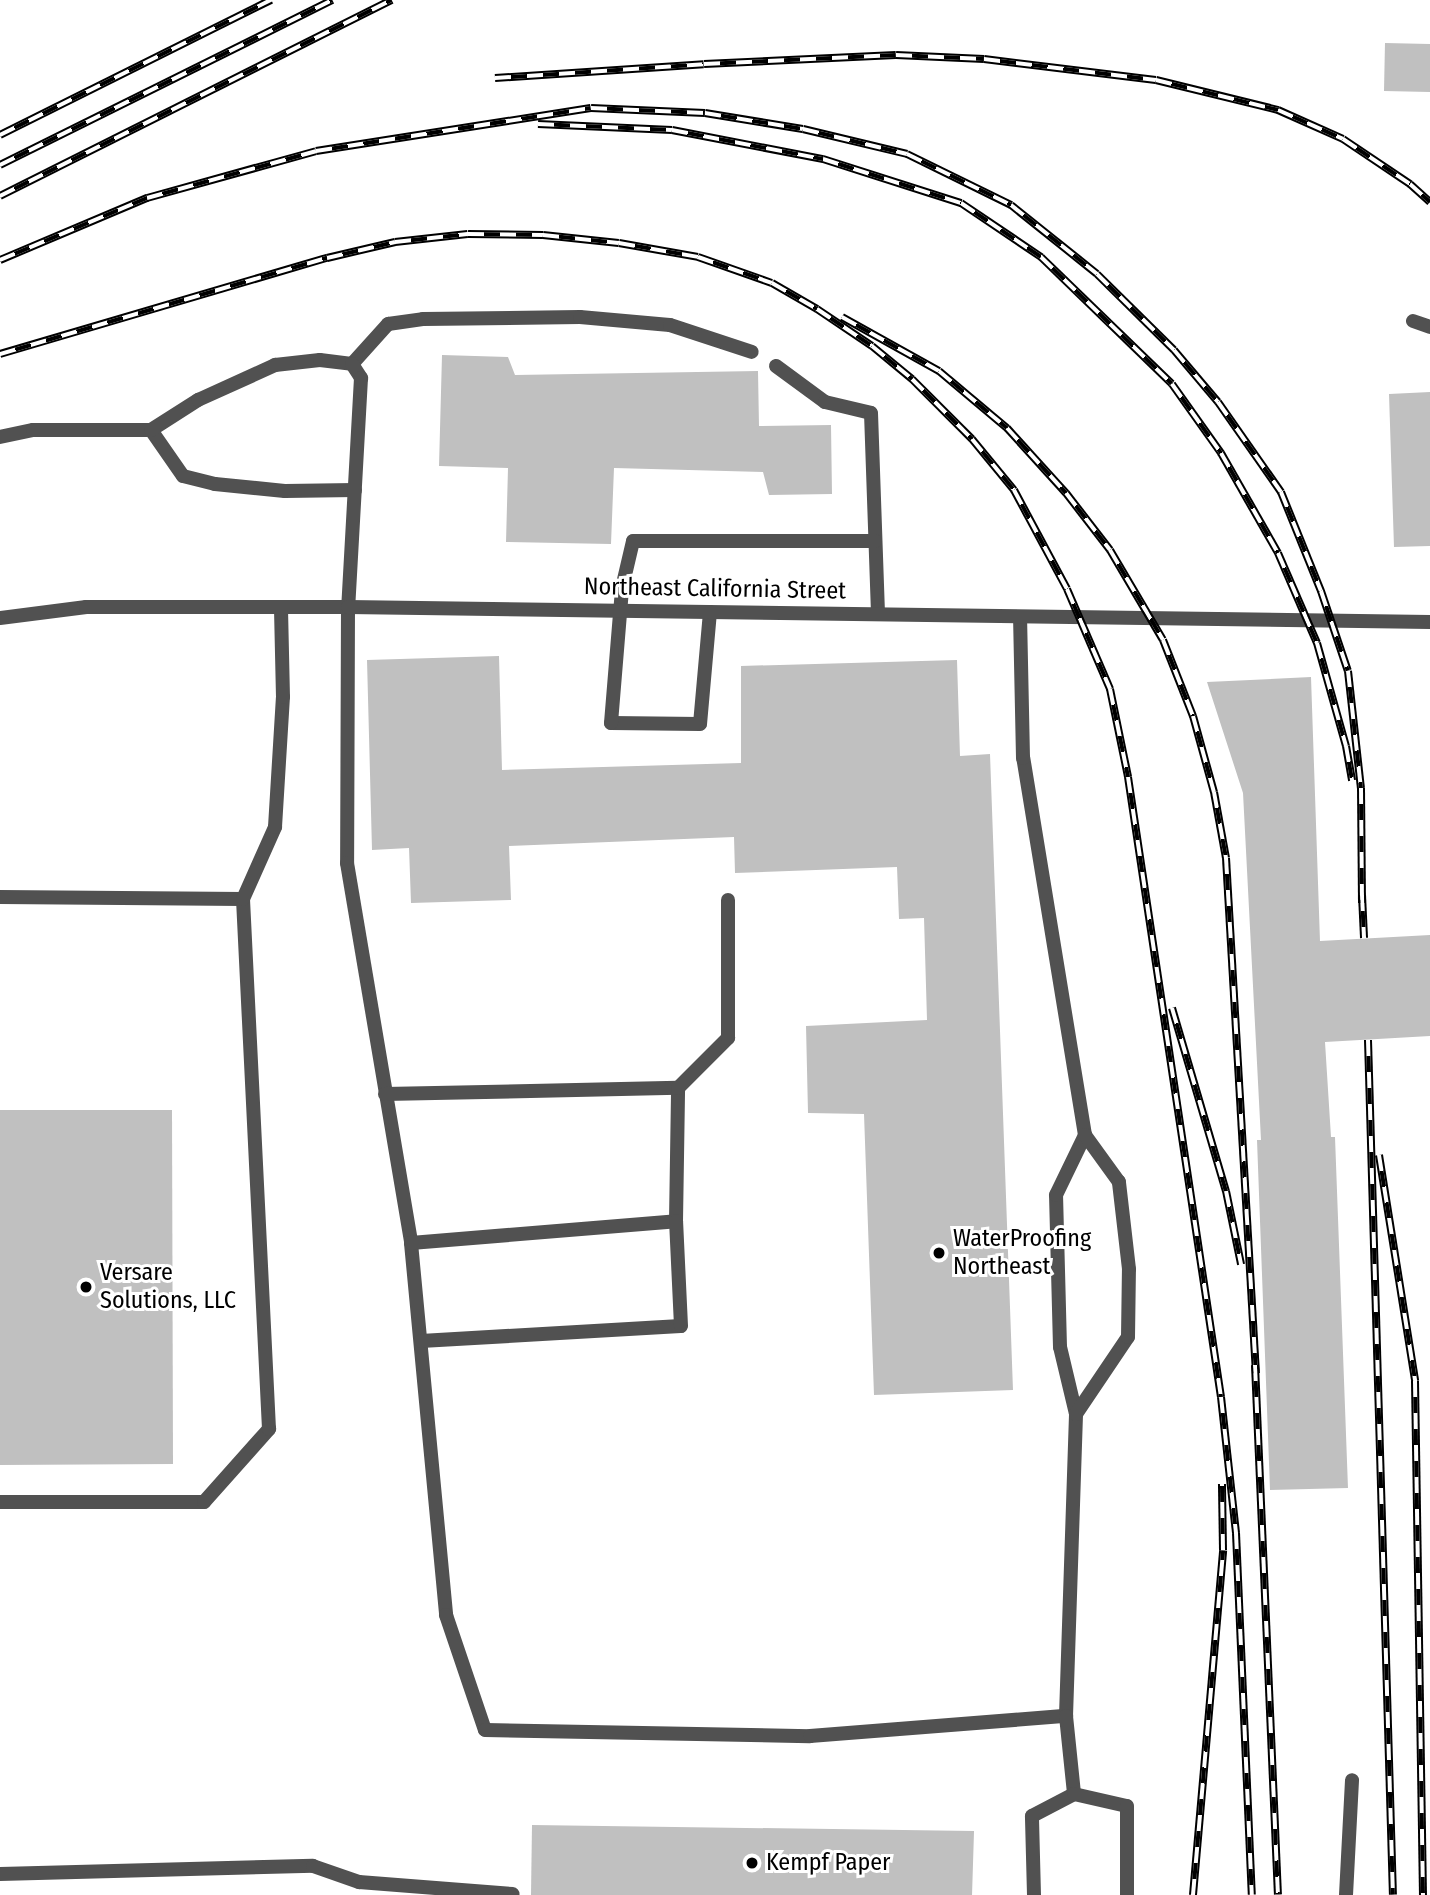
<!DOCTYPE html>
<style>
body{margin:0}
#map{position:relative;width:1430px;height:1895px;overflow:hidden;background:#fff;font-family:"Fira Sans Condensed",sans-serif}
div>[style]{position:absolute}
.building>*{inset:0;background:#c0c0c0}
.service>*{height:14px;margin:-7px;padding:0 7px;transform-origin:7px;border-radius:7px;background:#515151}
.minor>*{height:14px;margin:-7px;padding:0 7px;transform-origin:7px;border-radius:7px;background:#515151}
.rail>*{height:8px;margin-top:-4px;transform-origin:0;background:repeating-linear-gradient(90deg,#fff 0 16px,#000 0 32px);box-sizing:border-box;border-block:2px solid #000}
.dots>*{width:19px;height:19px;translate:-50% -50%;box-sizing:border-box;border:4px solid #fff;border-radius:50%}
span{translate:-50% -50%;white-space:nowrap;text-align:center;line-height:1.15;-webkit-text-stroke:6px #fff;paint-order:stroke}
.street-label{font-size:24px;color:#000}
.poi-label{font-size:24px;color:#000}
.left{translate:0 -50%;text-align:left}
</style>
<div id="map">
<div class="building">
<div style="clip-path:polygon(1385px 43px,1430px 44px,1430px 92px,1384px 91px)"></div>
<div style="clip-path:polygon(442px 355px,508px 357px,515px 375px,758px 371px,759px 426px,831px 425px,832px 494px,769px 495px,763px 472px,614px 468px,611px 544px,506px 542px,508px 468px,439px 466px)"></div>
<div style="clip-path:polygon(1430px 392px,1430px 546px,1394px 547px,1389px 394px)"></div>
<div style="clip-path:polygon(499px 656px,502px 770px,741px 763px,741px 666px,957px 660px,960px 756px,990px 754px,1013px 1390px,874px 1395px,864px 1114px,808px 1113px,806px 1026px,927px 1020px,924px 918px,899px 919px,897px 867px,735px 873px,734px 837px,509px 846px,511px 900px,411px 903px,409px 848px,372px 850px,367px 660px)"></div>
<div style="clip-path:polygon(1311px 677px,1320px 941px,1430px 935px,1430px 1036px,1325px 1042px,1331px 1137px,1335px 1137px,1348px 1488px,1270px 1490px,1257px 1140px,1261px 1140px,1243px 793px,1207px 682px)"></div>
<div style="clip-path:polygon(0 1110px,172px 1110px,173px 1464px,0 1465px)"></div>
<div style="clip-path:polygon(532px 1825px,974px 1831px,972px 1895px,531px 1895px)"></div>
</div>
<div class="service">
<div style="left:1413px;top:321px;width:18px;rotate:19deg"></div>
<div style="left:352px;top:364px;width:54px;rotate:-48deg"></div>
<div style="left:388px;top:324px;width:35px;rotate:-8deg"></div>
<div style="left:423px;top:319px;width:157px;rotate:-0.7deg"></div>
<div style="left:580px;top:317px;width:90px;rotate:5.1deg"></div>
<div style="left:670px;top:325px;width:86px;rotate:18.2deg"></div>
<div style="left:776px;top:366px;width:61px;rotate:36.3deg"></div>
<div style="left:825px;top:402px;width:47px;rotate:13.4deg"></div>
<div style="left:871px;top:413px;width:201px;rotate:88deg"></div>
<div style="left:151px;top:430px;width:56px;rotate:55.2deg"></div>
<div style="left:183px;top:476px;width:33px;rotate:14deg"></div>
<div style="left:215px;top:484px;width:70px;rotate:5.7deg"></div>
<div style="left:285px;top:491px;width:70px;rotate:-0.8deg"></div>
<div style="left:0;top:437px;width:34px;rotate:-12deg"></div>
<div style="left:33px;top:430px;width:118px"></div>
<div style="left:151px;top:430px;width:56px;rotate:-32.6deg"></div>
<div style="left:198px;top:400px;width:85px;rotate:-24.4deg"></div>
<div style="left:275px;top:365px;width:45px;rotate:-6.3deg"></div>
<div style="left:320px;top:360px;width:32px;rotate:7deg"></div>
<div style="left:352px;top:364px;width:17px;rotate:57deg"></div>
<div style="left:361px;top:378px;width:229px;rotate:93.2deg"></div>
<div style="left:348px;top:607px;width:256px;rotate:90.2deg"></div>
<div style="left:347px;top:863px;width:385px;rotate:80.4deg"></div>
<div style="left:411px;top:1243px;width:374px;rotate:84.6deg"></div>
<div style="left:446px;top:1615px;width:121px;rotate:71.3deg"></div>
<div style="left:485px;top:1730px;width:325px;rotate:1.1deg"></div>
<div style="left:810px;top:1736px;width:257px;rotate:-4.5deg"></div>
<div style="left:1066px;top:1716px;width:302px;rotate:-88.1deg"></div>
<div style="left:1076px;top:1414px;width:69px;rotate:-103.4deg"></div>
<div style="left:1060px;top:1347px;width:152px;rotate:-91.5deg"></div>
<div style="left:1056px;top:1195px;width:67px;rotate:-64.2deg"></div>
<div style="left:1085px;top:1135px;width:382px;rotate:-99.3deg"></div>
<div style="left:1023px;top:758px;width:141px;rotate:-91.2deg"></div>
<div style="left:710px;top:612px;width:112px;rotate:95.1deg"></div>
<div style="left:700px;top:724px;width:89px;rotate:-179.4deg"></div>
<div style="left:611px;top:723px;width:135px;rotate:-85.3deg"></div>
<div style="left:622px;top:588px;width:48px;rotate:-76.8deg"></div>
<div style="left:633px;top:541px;width:242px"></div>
<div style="left:0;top:897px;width:243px;rotate:0.5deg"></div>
<div style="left:385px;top:1094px;width:293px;rotate:-1.2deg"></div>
<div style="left:411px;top:1243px;width:266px;rotate:-4.7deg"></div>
<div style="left:676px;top:1221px;width:133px;rotate:-89.1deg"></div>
<div style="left:678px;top:1088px;width:71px;rotate:-45deg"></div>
<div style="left:728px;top:1038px;width:138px;rotate:-90deg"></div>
<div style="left:421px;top:1341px;width:260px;rotate:-3.3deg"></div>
<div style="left:681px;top:1326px;width:105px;rotate:-92.7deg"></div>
<div style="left:1076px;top:1414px;width:93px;rotate:-56deg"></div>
<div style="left:1128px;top:1337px;width:68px;rotate:-89.2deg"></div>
<div style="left:1129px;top:1269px;width:88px;rotate:-96.6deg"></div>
<div style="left:1119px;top:1182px;width:58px;rotate:-125.9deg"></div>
<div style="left:0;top:1502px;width:204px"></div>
<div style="left:204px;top:1502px;width:98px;rotate:-48.3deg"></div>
<div style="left:269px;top:1429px;width:531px;rotate:-92.81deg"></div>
<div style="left:243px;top:899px;width:79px;rotate:-66deg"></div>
<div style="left:275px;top:827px;width:130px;rotate:-86.5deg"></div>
<div style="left:283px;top:697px;width:90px;rotate:-91.3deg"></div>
<div style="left:1066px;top:1716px;width:78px;rotate:84.1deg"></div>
<div style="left:0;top:1874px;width:313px;rotate:-1.5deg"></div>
<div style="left:313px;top:1866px;width:49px;rotate:19.2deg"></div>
<div style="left:359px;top:1882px;width:154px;rotate:4.5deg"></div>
<div style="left:1034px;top:1895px;width:79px;rotate:-91.5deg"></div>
<div style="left:1032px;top:1816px;width:47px;rotate:-27.6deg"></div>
<div style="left:1074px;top:1794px;width:54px;rotate:12.8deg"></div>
<div style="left:1127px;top:1806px;width:89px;rotate:90deg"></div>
<div style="left:1346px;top:1895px;width:115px;rotate:-87deg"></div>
</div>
<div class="minor">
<div style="left:0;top:618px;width:87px;rotate:-7.3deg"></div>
<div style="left:86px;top:607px;width:262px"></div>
<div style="left:348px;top:607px;width:1082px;rotate:0.79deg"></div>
</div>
<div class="rail">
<div style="left:495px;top:78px;width:209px;rotate:-3.8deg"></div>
<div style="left:704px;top:64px;width:192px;rotate:-2.7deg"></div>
<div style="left:896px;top:55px;width:88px;rotate:2.6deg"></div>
<div style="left:984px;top:59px;width:173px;rotate:7deg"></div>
<div style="left:1156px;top:80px;width:126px;rotate:13.8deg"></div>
<div style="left:1278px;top:110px;width:71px;rotate:24deg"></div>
<div style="left:1343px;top:139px;width:81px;rotate:33.9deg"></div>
<div style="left:1410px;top:184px;width:27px;rotate:42deg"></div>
<div style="left:538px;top:124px;width:134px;rotate:2.6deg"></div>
<div style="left:672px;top:130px;width:154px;rotate:10.9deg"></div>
<div style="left:823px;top:159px;width:145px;rotate:17.7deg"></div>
<div style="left:961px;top:203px;width:97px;rotate:34deg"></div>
<div style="left:1041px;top:257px;width:182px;rotate:44.1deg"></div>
<div style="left:1172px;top:384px;width:85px;rotate:54.6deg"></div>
<div style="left:1221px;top:453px;width:115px;rotate:60.3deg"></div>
<div style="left:1278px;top:553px;width:98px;rotate:66.6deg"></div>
<div style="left:1317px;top:643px;width:107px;rotate:74.3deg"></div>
<div style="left:1346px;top:746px;width:35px;rotate:80deg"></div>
<div style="left:0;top:135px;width:303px;rotate:-26.5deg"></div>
<div style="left:0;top:165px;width:371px;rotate:-26.4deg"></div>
<div style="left:0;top:196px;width:438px;rotate:-26.6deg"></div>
<div style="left:0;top:260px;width:160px;rotate:-22.9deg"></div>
<div style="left:147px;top:198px;width:175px;rotate:-15.5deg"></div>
<div style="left:316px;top:151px;width:278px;rotate:-8.9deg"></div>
<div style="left:591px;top:108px;width:114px;rotate:2.5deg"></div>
<div style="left:705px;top:113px;width:99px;rotate:9.3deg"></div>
<div style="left:803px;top:129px;width:107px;rotate:13.5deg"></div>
<div style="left:907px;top:154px;width:116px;rotate:26.1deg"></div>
<div style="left:1011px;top:205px;width:110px;rotate:38.7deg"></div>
<div style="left:1097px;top:274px;width:108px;rotate:44.6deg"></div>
<div style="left:1174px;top:350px;width:68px;rotate:49.8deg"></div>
<div style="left:1218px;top:402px;width:110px;rotate:55deg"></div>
<div style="left:1281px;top:492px;width:107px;rotate:68deg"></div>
<div style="left:1321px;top:591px;width:84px;rotate:71.4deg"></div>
<div style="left:1348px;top:671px;width:118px;rotate:83.7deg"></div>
<div style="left:1361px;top:788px;width:115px;rotate:89.5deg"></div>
<div style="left:842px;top:317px;width:111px;rotate:29.1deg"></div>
<div style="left:939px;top:371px;width:89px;rotate:40deg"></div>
<div style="left:1007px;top:428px;width:88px;rotate:47.8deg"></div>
<div style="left:1066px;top:493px;width:72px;rotate:52.3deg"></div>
<div style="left:1110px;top:550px;width:104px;rotate:59.5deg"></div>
<div style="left:1163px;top:640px;width:82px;rotate:68.5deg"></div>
<div style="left:1193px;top:716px;width:79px;rotate:74.6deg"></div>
<div style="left:1214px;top:792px;width:67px;rotate:79.7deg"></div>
<div style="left:1226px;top:858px;width:516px;rotate:86.67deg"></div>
<div style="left:0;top:354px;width:341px;rotate:-16.4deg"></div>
<div style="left:327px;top:258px;width:70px;rotate:-13.2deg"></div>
<div style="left:395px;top:242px;width:73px;rotate:-6.3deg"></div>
<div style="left:468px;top:234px;width:75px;rotate:0.8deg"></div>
<div style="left:543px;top:235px;width:76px;rotate:6deg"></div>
<div style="left:619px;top:243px;width:80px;rotate:10deg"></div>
<div style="left:698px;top:257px;width:78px;rotate:19.4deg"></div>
<div style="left:772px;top:283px;width:52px;rotate:30deg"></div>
<div style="left:817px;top:309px;width:66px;rotate:33.9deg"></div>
<div style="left:872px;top:346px;width:52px;rotate:39.5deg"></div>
<div style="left:912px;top:379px;width:85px;rotate:45deg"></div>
<div style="left:972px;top:439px;width:66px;rotate:50.5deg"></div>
<div style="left:1014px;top:490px;width:112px;rotate:61.8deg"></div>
<div style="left:1067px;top:589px;width:109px;rotate:66.7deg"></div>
<div style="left:1110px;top:689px;width:90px;rotate:78.4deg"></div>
<div style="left:1128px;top:777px;width:627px;rotate:81.47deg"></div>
<div style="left:1221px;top:1397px;width:137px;rotate:83.7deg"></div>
<div style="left:1236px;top:1533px;width:362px;rotate:87.5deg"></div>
<div style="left:1362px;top:895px;width:43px;rotate:87.3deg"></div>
<div style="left:1172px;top:1008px;width:191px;rotate:73.6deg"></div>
<div style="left:1226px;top:1191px;width:75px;rotate:78.4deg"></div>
<div style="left:1368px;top:1040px;width:855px;rotate:88.33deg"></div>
<div style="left:1379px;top:1155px;width:229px;rotate:80.9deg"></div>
<div style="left:1415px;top:1381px;width:514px;rotate:89.11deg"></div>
<div style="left:1255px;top:1365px;width:530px;rotate:87.52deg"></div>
<div style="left:1193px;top:1895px;width:346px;rotate:-85deg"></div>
<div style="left:1223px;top:1550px;width:66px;rotate:-90.9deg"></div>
</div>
<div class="dots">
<div style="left:939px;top:1253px;background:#000"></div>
<div style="left:86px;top:1287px;background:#000"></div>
<div style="left:752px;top:1863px;background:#000"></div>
</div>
<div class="street-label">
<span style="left:715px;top:589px;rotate:1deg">Northeast California Street</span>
</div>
<div class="poi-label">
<span class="left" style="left:953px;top:1253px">WaterProofing<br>Northeast</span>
<span class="left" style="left:100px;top:1287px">Versare<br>Solutions, LLC</span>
<span class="left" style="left:766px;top:1863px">Kempf Paper</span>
</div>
</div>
